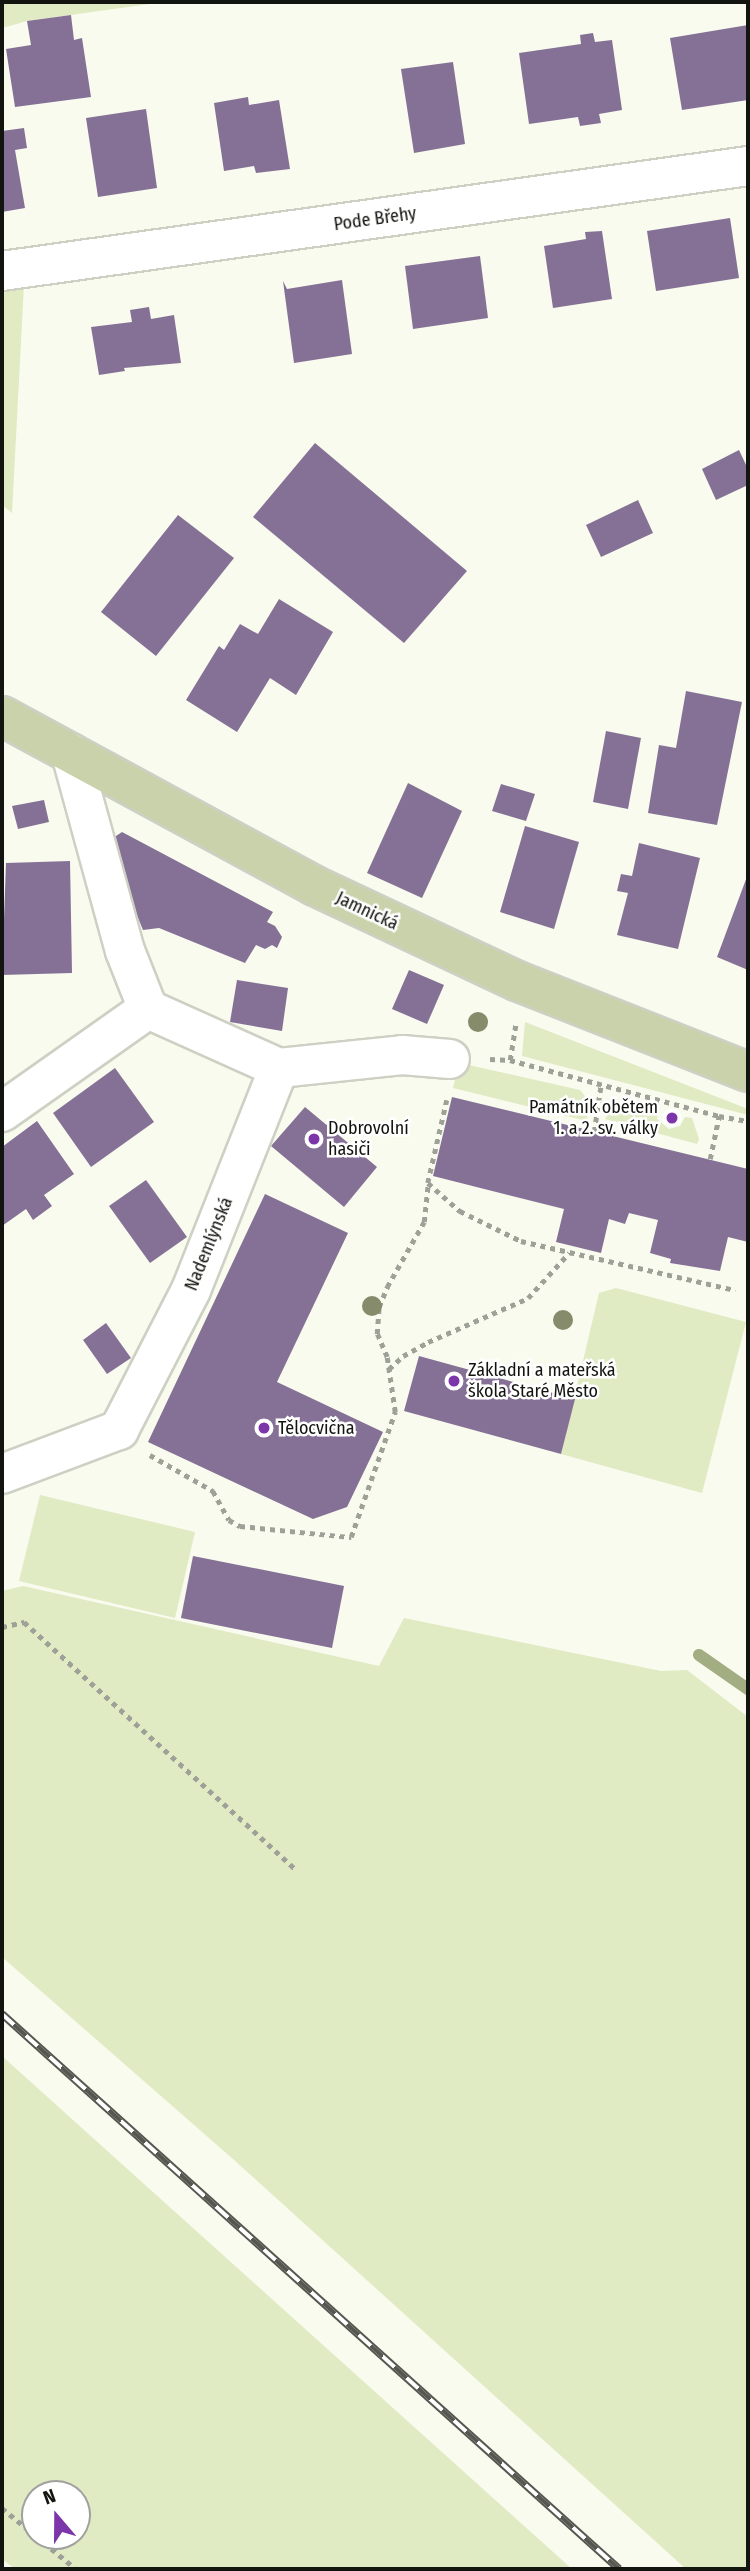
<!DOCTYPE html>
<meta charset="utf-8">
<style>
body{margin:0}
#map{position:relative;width:750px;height:2571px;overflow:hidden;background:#f8fbee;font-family:"Fira Sans Condensed",sans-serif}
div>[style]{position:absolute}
.green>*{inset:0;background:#e0eac3}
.stream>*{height:12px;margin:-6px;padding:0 6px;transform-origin:6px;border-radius:6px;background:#a2ad82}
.building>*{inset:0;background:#857196}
.path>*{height:4.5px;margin-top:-2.25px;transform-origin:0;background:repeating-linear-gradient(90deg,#9ea197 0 5px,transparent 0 10px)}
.roads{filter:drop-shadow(2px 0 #cdd0c3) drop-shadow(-2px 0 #cdd0c3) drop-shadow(0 2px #cdd0c3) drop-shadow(0 -2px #cdd0c3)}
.minor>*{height:38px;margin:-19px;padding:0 19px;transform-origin:19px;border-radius:19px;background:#fff}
.major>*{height:38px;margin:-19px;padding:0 19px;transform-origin:19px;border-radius:19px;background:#c9d2aa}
.rail>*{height:8px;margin-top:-4px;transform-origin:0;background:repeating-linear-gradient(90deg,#fff 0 16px,#555750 0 32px);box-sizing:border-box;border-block:2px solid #555750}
.trees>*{width:20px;height:20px;margin:-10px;border-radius:50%;background:#868b6b}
.dots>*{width:19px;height:19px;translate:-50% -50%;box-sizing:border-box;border:4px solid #fff;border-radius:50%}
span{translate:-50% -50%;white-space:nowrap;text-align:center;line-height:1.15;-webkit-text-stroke:5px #fff;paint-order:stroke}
.street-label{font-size:18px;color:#12140f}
.poi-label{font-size:18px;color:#12140f}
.right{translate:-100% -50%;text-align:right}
.left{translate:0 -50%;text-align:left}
.frame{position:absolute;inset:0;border:4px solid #12140f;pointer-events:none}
.north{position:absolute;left:21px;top:2480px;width:70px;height:70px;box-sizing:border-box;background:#fff;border:2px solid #a0a19f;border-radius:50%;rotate:340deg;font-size:19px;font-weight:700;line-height:28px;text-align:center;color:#12140f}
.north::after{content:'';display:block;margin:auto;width:24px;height:32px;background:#7c36a9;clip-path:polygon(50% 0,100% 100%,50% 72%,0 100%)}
</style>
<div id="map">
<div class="green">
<div style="clip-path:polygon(2px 2px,164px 2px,27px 21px,2px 28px)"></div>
<div style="clip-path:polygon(24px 284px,12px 513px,2px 505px,2px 288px)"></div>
<div style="clip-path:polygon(525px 1022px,748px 1109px,748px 1115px,522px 1056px)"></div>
<div style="clip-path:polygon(464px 1064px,580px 1090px,588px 1100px,587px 1121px,453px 1088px,458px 1068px)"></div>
<div style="clip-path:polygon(622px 1102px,658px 1110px,657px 1119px,669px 1129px,680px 1126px,685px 1117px,692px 1118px,699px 1139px,697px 1144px,605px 1119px,615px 1104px)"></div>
<div style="clip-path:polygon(616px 1288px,746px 1322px,702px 1493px,561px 1454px,599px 1293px)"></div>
<div style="clip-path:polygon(40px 1495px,195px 1532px,175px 1618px,19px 1581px)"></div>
<div style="clip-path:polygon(23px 1586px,379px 1666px,404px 1618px,661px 1671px,687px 1670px,748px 1717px,748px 2569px,686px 2569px,233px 2159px,2px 1957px,2px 1591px)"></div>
<div style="clip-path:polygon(evenodd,2px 2056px,124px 2166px,572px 2569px,15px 2569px,2px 2559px,2px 2056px,77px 2494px,77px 2536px,35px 2536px,35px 2494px,77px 2494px)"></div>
</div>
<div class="stream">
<div style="left:699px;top:1655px;width:60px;rotate:34.8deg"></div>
</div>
<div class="building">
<div style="clip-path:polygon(71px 15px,74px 40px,82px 38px,91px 97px,15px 107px,6px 49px,31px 45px,27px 21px)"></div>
<div style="clip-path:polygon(748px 25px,748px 100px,682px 110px,670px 38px)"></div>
<div style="clip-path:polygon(593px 33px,595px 42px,612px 40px,622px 110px,599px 114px,601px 123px,580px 126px,578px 117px,529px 124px,519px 53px,581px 44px,580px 35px)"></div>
<div style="clip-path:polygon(453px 62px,465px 144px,414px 153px,401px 69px)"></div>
<div style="clip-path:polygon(248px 97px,249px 105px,279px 100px,290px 169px,256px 173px,254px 166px,224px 171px,214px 103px)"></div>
<div style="clip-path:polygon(146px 109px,157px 188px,98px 197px,86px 118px)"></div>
<div style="clip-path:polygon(24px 128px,27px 148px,15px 150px,25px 208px,2px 212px,2px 131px)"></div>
<div style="clip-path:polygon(730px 218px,739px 278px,656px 291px,647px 231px)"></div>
<div style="clip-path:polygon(602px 231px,612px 299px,553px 308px,544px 246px,586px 239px,585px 232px)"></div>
<div style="clip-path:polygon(480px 256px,488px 318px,413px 329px,405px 266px)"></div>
<div style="clip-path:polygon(342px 280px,352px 354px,294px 363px,283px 281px,287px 289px)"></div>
<div style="clip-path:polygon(149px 307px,151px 319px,174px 315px,181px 363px,124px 368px,125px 371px,99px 375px,91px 327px,132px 322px,130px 310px)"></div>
<div style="clip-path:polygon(315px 443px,467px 571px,404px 643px,253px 517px)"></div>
<div style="clip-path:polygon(739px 450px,748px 469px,748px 485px,716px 500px,702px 469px)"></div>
<div style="clip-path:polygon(638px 500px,653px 533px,601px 557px,586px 525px)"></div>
<div style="clip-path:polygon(178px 515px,234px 558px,156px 656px,101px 612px)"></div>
<div style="clip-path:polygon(279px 599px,333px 632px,296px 695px,270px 678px,237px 732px,186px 700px,219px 646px,224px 650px,240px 624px,258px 634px)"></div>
<div style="clip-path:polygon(686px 691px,742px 702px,717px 825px,648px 813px,659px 745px,676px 748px)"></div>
<div style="clip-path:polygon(606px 731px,641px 738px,628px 809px,593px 802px)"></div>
<div style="clip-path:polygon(408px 783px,462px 811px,422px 898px,367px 873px)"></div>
<div style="clip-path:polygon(501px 784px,535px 794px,526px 821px,492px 811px)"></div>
<div style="clip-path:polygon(44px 800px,49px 822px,18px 829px,12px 806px)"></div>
<div style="clip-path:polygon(525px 826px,579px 842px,554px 929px,500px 912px)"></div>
<div style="clip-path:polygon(122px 832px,273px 912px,267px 922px,275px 926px,282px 937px,277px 948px,272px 945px,265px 949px,256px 945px,245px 963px,159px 928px,143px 930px,107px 842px)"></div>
<div style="clip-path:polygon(639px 843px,700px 858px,678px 949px,617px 935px,628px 893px,617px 891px,621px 874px,632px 876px)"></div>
<div style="clip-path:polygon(70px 861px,72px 973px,2px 975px,6px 863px)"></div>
<div style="clip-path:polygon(748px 874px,748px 970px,717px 957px)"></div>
<div style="clip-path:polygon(409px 970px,444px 985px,427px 1024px,392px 1009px)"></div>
<div style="clip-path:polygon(237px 980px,288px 988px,282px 1031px,230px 1022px)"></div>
<div style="clip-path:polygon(115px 1068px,154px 1122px,91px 1167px,53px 1113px)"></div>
<div style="clip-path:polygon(452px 1097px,748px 1169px,748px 1242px,728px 1237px,720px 1271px,670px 1263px,671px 1259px,650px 1253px,658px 1220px,629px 1213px,625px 1224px,609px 1219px,601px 1253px,556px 1242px,564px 1209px,433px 1176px)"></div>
<div style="clip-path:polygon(305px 1107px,377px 1167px,344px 1207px,271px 1146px)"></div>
<div style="clip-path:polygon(37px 1121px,74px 1174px,44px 1195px,52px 1206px,33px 1220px,26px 1209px,2px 1226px,2px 1147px)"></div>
<div style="clip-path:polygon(146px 1180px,187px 1237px,150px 1263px,109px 1206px)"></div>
<div style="clip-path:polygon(265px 1194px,348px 1233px,277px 1382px,383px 1432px,347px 1507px,313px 1519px,148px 1442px)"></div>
<div style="clip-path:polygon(106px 1323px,131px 1358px,107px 1374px,83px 1340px)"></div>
<div style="clip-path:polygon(419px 1356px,575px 1399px,561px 1454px,404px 1411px)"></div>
<div style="clip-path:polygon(193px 1556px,344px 1586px,332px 1648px,181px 1618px)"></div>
</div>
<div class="path">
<div style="left:490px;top:1059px;width:20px;rotate:3deg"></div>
<div style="left:510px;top:1060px;width:216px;rotate:15deg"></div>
<div style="left:719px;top:1116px;width:29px;rotate:10deg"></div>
<div style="left:510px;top:1060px;width:37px;rotate:-81deg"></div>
<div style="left:447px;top:1100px;width:85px;rotate:102.9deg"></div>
<div style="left:428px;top:1183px;width:43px;rotate:41.2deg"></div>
<div style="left:460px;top:1211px;width:68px;rotate:26.2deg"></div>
<div style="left:521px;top:1241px;width:220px;rotate:12.9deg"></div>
<div style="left:594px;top:1132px;width:49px;rotate:-81.7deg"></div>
<div style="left:710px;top:1159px;width:44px;rotate:-78.2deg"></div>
<div style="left:389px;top:1369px;width:19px;rotate:-43deg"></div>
<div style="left:403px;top:1356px;width:29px;rotate:-29deg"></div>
<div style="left:428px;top:1342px;width:109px;rotate:-23.7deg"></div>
<div style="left:528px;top:1298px;width:61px;rotate:-47.7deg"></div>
<div style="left:150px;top:1455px;width:73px;rotate:29.7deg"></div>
<div style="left:213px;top:1491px;width:33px;rotate:61deg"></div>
<div style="left:229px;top:1520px;width:13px;rotate:29deg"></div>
<div style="left:240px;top:1526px;width:112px;rotate:5.7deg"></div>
<div style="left:351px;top:1537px;width:133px;rotate:-70.6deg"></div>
<div style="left:395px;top:1412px;width:56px;rotate:-98.3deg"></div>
<div style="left:387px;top:1357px;width:25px;rotate:-113deg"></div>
<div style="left:377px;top:1334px;width:27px;rotate:-86deg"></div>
<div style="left:379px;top:1307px;width:22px;rotate:-68deg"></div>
<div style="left:387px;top:1287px;width:75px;rotate:-60.4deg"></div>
<div style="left:424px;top:1222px;width:39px;rotate:-84deg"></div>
<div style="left:2px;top:1627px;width:23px;rotate:-13deg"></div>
<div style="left:24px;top:1622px;width:369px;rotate:42.3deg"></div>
<div style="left:2px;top:2508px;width:43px;rotate:39.3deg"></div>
<div style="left:36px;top:2536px;width:52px;rotate:39.5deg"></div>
</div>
<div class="roads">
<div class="minor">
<div style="left:2px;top:271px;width:753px;rotate:-8.01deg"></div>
<div style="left:279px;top:1068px;width:124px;rotate:-6deg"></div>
<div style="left:402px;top:1055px;width:48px;rotate:4.8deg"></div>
<div style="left:2px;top:1112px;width:179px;rotate:-35.2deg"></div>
<div style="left:2px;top:1474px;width:125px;rotate:-20.6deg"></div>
<div style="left:119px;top:1430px;width:157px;rotate:-62.8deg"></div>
<div style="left:191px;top:1290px;width:239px;rotate:-68.4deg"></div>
<div style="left:279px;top:1068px;width:144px;rotate:-155.8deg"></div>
<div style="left:148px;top:1009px;width:62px;rotate:-111.6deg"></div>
<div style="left:125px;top:951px;width:205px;rotate:-105.3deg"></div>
</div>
<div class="major">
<div style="left:2px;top:716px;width:356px;rotate:28.5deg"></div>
<div style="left:315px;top:886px;width:223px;rotate:25.2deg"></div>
<div style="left:517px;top:981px;width:248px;rotate:21.5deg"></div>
</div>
</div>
<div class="rail">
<div style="left:2px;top:2014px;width:830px;rotate:41.97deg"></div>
</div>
<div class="trees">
<div style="left:478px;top:1022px"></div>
<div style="left:372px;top:1306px"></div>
<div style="left:563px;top:1320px"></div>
</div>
<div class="dots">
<div style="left:672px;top:1118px;background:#7c36a9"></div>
<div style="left:314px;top:1139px;background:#7c36a9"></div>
<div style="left:454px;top:1381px;background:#7c36a9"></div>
<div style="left:264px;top:1428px;background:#7c36a9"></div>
</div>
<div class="street-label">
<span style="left:375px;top:219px;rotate:-8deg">Pode Břehy</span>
<span style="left:367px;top:911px;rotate:25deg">Jamnická</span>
<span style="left:209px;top:1244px;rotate:-68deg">Nademlýnská</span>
</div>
<div class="poi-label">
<span class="right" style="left:658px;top:1118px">Památník obětem<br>1. a 2. sv. války</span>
<span class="left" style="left:328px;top:1139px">Dobrovolní<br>hasiči</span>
<span class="left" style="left:468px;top:1381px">Základní a mateřská<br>škola Staré Město</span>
<span class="left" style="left:278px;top:1428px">Tělocvična</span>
</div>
<div class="frame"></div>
<div class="north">N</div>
</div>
